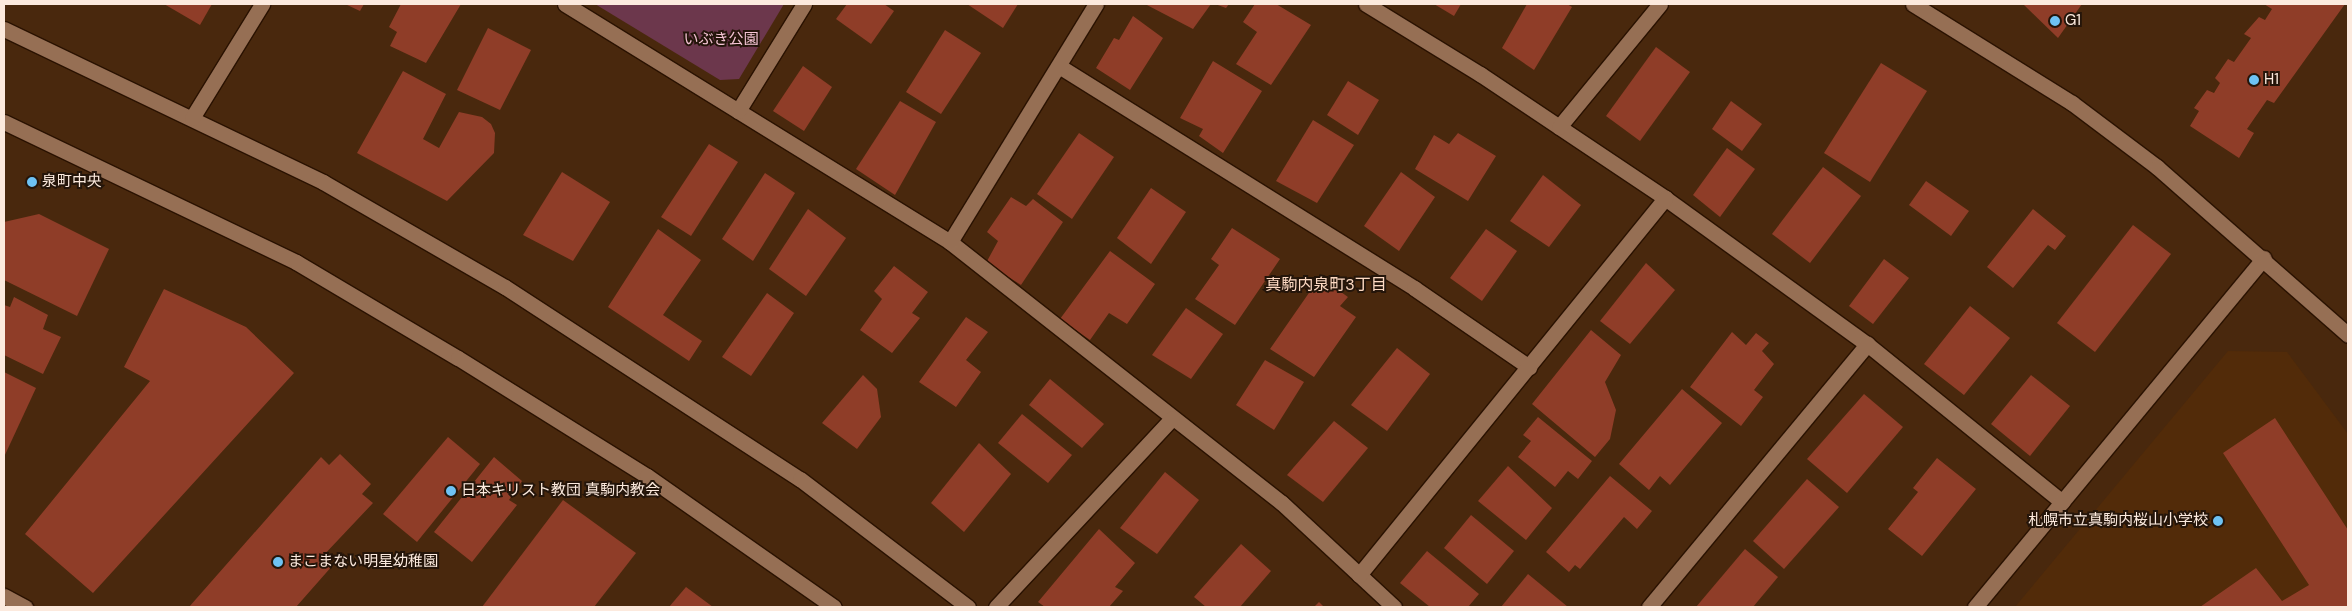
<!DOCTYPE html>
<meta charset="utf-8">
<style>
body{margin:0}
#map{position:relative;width:2352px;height:611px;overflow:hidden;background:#49280d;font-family:"DM Sans","Noto Sans JP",sans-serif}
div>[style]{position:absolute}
.built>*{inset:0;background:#522b09}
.green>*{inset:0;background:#6c374c}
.building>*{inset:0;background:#8f3d28}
.roads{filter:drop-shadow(1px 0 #2a1201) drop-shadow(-1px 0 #2a1201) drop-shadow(0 1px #2a1201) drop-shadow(0 -1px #2a1201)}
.minor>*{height:15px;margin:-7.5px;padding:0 7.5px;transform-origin:7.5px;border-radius:7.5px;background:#966f54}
.dots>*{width:14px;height:14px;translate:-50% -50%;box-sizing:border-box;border:2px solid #24150a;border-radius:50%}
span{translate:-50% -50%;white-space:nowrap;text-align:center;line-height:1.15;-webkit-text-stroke:4px #24150a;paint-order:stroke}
.poi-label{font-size:15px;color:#fceade}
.left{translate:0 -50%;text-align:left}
.right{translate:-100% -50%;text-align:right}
.park-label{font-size:15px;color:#f4c4d4}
.neighbourhood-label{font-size:16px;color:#fdd9c2}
.frame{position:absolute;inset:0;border:5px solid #fceade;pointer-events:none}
</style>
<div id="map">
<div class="built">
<div style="clip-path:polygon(2228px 351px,2287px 352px,2348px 434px,2348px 607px,2015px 607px)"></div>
</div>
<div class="green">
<div style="clip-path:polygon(595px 4px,784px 4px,739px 79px,720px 80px)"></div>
</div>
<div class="building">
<div style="clip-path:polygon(164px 4px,212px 4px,200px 25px)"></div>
<div style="clip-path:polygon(345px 4px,364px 4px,360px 11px)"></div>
<div style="clip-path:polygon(401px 4px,461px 4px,426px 63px,390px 46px,397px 32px,389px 27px)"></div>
<div style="clip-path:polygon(847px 4px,884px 4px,894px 11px,871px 44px,836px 19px)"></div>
<div style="clip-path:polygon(967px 4px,1018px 4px,1003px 28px)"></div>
<div style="clip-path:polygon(1145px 4px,1211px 4px,1193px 29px)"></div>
<div style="clip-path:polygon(1215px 4px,1229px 4px,1226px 8px)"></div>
<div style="clip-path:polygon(1255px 4px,1276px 4px,1311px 25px,1271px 85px,1236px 64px,1257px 32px,1243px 22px)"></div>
<div style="clip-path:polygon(1434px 4px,1461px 4px,1454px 16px)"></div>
<div style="clip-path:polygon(1527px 4px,1567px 4px,1572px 7px,1534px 70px,1502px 48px)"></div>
<div style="clip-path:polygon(2023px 4px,2082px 4px,2058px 38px)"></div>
<div style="clip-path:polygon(2264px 4px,2345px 4px,2274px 103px,2267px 100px,2247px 129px,2254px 133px,2239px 158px,2190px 126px,2199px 111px,2194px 108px,2207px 90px,2214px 93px,2220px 83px,2215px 78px,2228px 59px,2234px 62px,2251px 38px,2244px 34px,2259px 17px,2265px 20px,2272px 9px)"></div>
<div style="clip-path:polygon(1133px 16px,1163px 38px,1130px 90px,1096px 68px,1114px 38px,1119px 40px)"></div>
<div style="clip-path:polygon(488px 28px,531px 50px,500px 110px,457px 90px)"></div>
<div style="clip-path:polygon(945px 30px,981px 53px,941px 114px,906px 92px)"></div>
<div style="clip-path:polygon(1656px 47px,1690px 72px,1640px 141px,1606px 116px)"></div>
<div style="clip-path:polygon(1213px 61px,1262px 91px,1223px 153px,1199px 136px,1203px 129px,1180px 118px)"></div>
<div style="clip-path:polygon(1881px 63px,1927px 91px,1870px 182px,1824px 153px)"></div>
<div style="clip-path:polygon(803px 66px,832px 87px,804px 131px,773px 111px)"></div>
<div style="clip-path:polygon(403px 71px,446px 94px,423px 139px,439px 148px,459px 112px,482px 117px,491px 124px,495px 133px,494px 153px,447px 201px,357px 153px)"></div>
<div style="clip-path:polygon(1348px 81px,1379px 100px,1358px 135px,1327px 115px)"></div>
<div style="clip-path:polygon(900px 101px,936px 122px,895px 195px,856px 169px)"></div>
<div style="clip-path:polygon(1731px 101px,1762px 124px,1742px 151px,1712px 129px)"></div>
<div style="clip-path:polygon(1313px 120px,1354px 145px,1317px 203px,1276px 181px)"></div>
<div style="clip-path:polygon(1079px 133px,1114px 157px,1072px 219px,1037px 194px)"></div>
<div style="clip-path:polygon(1458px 133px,1496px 156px,1468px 201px,1415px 169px,1434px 135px,1449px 144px)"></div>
<div style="clip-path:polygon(709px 144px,738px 162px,691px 236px,661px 217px)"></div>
<div style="clip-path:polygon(1727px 148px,1755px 169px,1720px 217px,1693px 195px)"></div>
<div style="clip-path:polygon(1823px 167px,1861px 196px,1810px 263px,1772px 234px)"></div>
<div style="clip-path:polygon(562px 172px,610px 202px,573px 261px,523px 235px)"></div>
<div style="clip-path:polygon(1401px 172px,1435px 197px,1399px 251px,1364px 226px)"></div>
<div style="clip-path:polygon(765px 173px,795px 193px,753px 261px,722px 239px)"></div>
<div style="clip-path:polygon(1543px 175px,1581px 205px,1549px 247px,1510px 221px)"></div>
<div style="clip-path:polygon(1926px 181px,1969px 211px,1951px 236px,1909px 205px)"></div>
<div style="clip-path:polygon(1151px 188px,1186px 212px,1151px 264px,1117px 238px)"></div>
<div style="clip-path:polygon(1011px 197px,1026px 206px,1033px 199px,1063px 222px,1021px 285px,986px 263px,998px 241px,987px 232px)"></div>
<div style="clip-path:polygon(808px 209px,846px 238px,806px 296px,769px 269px)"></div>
<div style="clip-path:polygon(2033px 209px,2066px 236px,2055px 250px,2048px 245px,2013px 288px,1987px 267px)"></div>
<div style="clip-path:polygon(39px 214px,109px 249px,77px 316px,4px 280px,4px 222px)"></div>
<div style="clip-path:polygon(2133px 225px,2171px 254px,2095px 352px,2057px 323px)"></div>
<div style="clip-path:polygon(1232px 228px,1280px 259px,1235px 325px,1195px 299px,1219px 265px,1211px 259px)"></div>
<div style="clip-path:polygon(658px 229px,701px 260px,663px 315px,702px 341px,689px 361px,608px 307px)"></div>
<div style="clip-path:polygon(1486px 229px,1517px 251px,1482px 301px,1450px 278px)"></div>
<div style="clip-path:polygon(1110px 251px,1155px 284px,1127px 324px,1109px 313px,1090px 340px,1060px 319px)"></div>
<div style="clip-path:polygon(1884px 259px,1909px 278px,1873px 324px,1849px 306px)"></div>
<div style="clip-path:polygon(1646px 263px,1675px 290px,1630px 344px,1600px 321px)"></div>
<div style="clip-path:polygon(894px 266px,928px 292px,912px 313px,920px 318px,892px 353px,860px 330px,882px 299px,874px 291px)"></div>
<div style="clip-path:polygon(1320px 277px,1348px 297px,1340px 306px,1356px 317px,1314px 377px,1270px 349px)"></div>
<div style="clip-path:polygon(164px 289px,246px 327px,294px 373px,93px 593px,25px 534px,150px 381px,124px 367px)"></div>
<div style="clip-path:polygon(767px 293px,794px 313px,751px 376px,722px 357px)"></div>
<div style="clip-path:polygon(14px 297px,48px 315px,43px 329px,61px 337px,43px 374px,4px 355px,4px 305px,10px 307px)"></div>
<div style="clip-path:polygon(1970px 306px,2010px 338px,1964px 395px,1924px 364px)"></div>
<div style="clip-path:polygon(1186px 308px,1223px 334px,1191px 379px,1152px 355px)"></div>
<div style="clip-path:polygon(966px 317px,988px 332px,966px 360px,981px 372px,956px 407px,919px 382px)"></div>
<div style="clip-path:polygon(1591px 330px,1621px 355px,1605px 382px,1616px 410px,1610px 439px,1595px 457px,1532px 404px)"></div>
<div style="clip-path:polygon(1732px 332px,1746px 345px,1756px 333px,1769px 343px,1762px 351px,1774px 364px,1754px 390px,1763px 397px,1741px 426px,1690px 387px)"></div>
<div style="clip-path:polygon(1397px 348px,1430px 374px,1387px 431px,1351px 405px)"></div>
<div style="clip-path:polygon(1265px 360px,1304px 382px,1274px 430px,1236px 405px)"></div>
<div style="clip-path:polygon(4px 372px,36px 388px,4px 457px)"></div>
<div style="clip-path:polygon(863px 375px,877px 389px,881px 417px,857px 449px,822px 423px)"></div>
<div style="clip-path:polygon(2031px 375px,2070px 406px,2030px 456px,1991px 424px)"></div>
<div style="clip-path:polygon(1050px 379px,1104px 424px,1082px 448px,1029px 405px)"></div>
<div style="clip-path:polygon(1682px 389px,1722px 423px,1670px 485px,1660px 476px,1649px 490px,1619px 464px)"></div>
<div style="clip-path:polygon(1864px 394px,1903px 427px,1847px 493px,1807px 459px)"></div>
<div style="clip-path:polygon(1022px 414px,1072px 455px,1048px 483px,998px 443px)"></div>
<div style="clip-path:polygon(1538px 417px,1592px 461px,1578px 479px,1568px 471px,1555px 487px,1518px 457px,1531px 441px,1523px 435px)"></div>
<div style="clip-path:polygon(2275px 418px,2348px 530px,2348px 607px,2200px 607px,2256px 568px,2282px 601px,2309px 585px,2223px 453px)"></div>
<div style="clip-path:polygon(1334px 421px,1368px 448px,1323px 502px,1287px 475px)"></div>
<div style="clip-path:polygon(448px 437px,480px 464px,417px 542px,383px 514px)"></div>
<div style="clip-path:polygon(979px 443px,1011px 474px,964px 532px,931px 503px)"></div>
<div style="clip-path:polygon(340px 454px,371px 484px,362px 494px,373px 503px,322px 557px,333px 565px,296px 607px,189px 607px,321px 457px,329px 465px)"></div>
<div style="clip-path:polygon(494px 457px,522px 481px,509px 500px,517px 505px,472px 562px,434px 532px)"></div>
<div style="clip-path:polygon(1937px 458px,1976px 489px,1922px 556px,1888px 529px,1918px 492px,1913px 488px)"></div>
<div style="clip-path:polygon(1508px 466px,1552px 508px,1526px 540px,1478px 501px)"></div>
<div style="clip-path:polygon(1165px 472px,1199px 500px,1157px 554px,1120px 528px)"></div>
<div style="clip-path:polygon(1610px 476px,1652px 511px,1637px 529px,1624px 517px,1580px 569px,1575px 565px,1569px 572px,1546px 552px)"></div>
<div style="clip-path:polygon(1807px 479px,1839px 507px,1784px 569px,1753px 541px)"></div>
<div style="clip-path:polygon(563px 500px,636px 553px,594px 607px,482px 607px)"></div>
<div style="clip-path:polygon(1471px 515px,1514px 551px,1487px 584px,1444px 548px)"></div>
<div style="clip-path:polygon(1099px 529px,1135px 563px,1115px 587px,1123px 591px,1109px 607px,1045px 607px,1038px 602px)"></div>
<div style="clip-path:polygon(1241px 544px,1271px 571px,1240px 607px,1206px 607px,1194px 597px)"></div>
<div style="clip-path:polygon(1745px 549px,1778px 577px,1753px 607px,1696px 607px)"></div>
<div style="clip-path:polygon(1427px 551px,1479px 594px,1468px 607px,1430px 607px,1400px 583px)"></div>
<div style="clip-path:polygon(1528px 574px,1568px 607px,1501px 607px)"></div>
<div style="clip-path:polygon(686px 587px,713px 607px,669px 607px)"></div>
<div style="clip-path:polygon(1319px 602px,1324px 607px,1314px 607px)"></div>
</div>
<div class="roads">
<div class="minor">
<div style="left:565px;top:4px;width:453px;rotate:31.7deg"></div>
<div style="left:950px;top:242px;width:422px;rotate:38.2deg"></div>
<div style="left:1282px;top:503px;width:153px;rotate:42.9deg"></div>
<div style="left:1366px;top:4px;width:134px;rotate:31.6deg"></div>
<div style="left:1480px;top:74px;width:223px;rotate:33.8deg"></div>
<div style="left:1665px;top:198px;width:249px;rotate:35.9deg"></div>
<div style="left:1867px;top:344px;width:251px;rotate:39deg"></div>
<div style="left:1913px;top:4px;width:187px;rotate:31.9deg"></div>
<div style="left:2072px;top:103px;width:106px;rotate:37deg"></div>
<div style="left:2157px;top:167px;width:254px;rotate:41.3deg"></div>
<div style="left:4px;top:29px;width:354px;rotate:25.6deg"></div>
<div style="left:323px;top:182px;width:210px;rotate:30deg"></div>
<div style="left:505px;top:287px;width:352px;rotate:33.1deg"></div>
<div style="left:800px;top:479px;width:211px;rotate:37.3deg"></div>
<div style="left:1059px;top:66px;width:419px;rotate:32deg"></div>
<div style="left:1414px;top:288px;width:140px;rotate:34.5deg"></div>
<div style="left:738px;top:111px;width:126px;rotate:-58.3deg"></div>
<div style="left:192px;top:118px;width:134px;rotate:-58.4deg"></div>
<div style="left:4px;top:122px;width:324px;rotate:25.6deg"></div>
<div style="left:296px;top:262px;width:188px;rotate:30.7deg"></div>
<div style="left:458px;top:358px;width:223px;rotate:32deg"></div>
<div style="left:647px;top:476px;width:228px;rotate:35deg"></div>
<div style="left:1559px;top:127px;width:159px;rotate:-50.6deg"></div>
<div style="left:950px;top:242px;width:279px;rotate:-58.5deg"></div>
<div style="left:1359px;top:575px;width:486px;rotate:-50.9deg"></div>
<div style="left:4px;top:596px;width:24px;rotate:28deg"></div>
<div style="left:996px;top:607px;width:258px;rotate:-47deg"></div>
<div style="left:1649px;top:607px;width:342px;rotate:-50.3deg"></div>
<div style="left:1975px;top:607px;width:453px;rotate:-50.4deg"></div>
</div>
</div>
<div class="dots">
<div style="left:2055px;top:21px;background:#6ec2f3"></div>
<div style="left:2254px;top:80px;background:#6ec2f3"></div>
<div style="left:32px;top:182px;background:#6ec2f3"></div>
<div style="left:451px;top:491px;background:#6ec2f3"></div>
<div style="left:2218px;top:521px;background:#6ec2f3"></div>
<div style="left:278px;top:562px;background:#6ec2f3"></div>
</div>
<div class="poi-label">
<span class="left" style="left:2065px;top:21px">G1</span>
<span class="left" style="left:2264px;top:80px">H1</span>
<span class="left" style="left:42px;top:182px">泉町中央</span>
<span class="left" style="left:461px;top:491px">日本キリスト教団 真駒内教会</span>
<span class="right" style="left:2208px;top:521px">札幌市立真駒内桜山小学校</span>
<span class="left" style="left:288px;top:562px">まこまない明星幼稚園</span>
</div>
<div class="park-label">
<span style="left:721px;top:40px">いぶき公園</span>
</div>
<div class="neighbourhood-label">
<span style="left:1326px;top:285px">真駒内泉町3丁目</span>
</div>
<div class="frame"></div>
</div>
